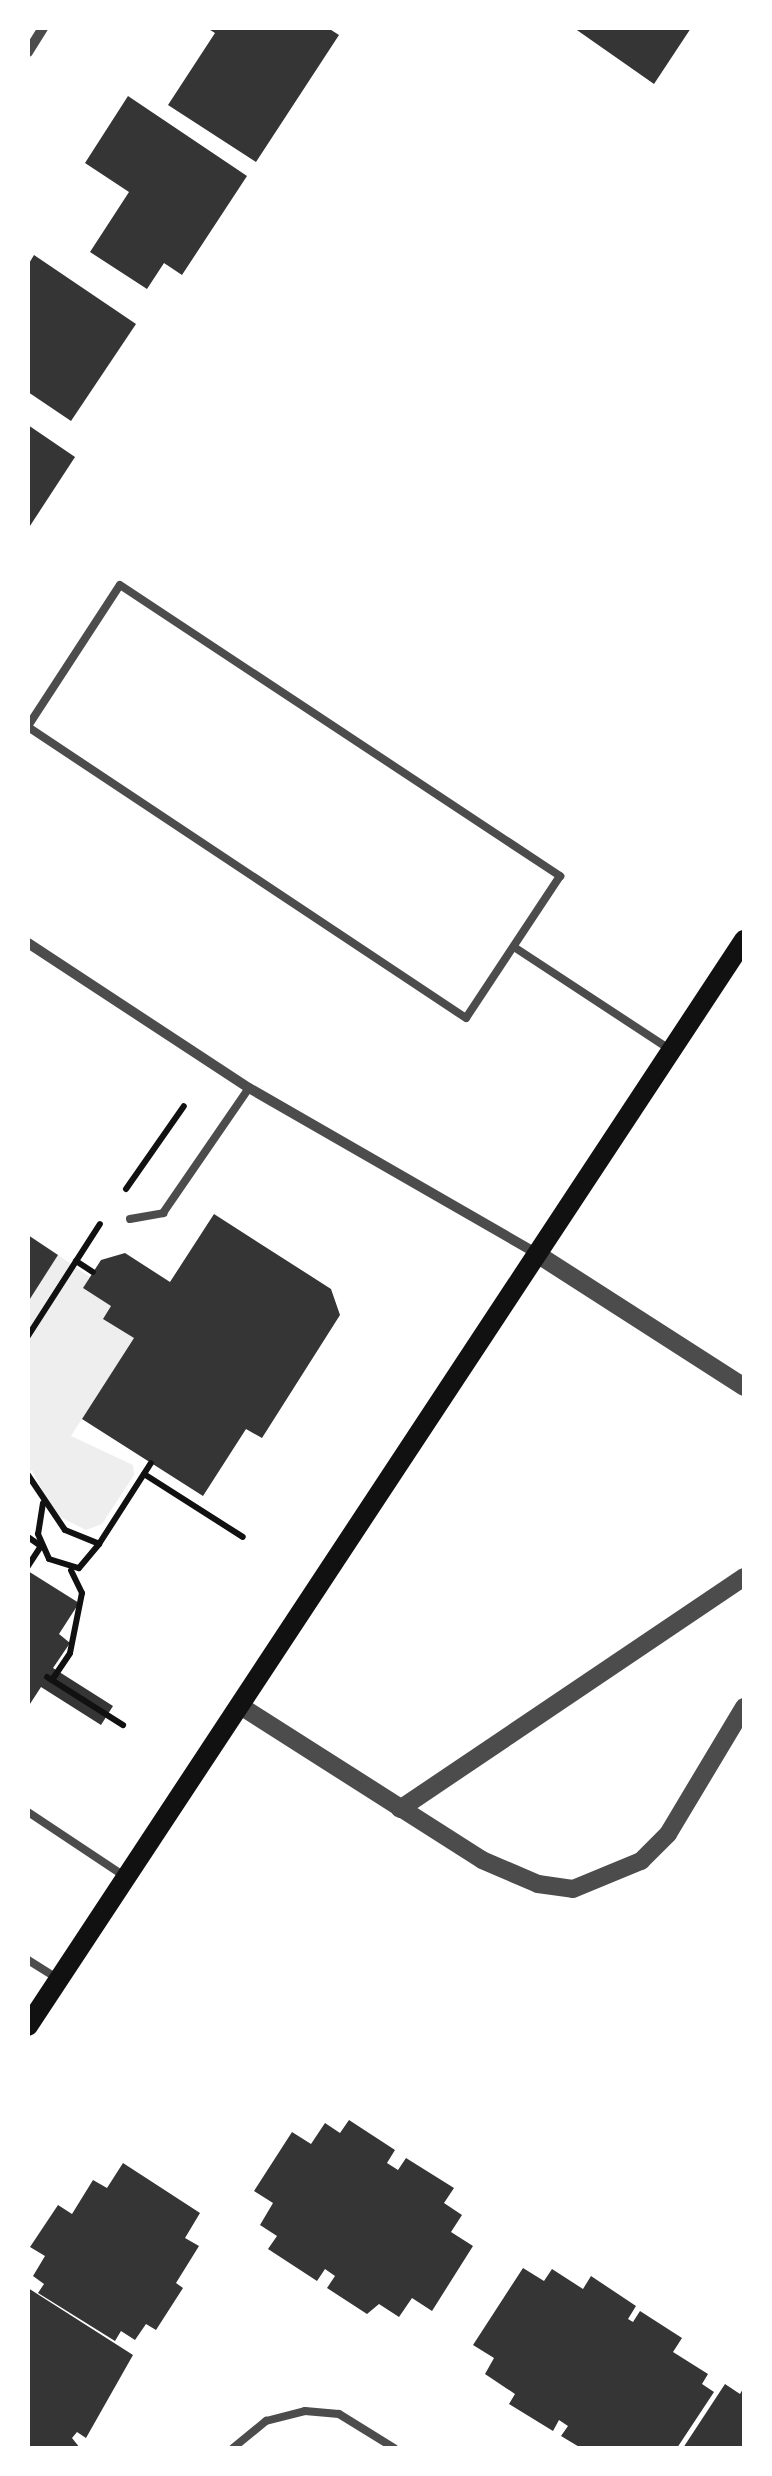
<!DOCTYPE html>
<style>
body{margin:0}
#map{position:relative;width:772px;height:2476px;overflow:hidden;background:#fff;font-family:Jost,sans-serif}
div>[style]{position:absolute}
.green>*{inset:0;background:#eee}
.building>*{inset:0;background:#353535}
.path>*{height:6px;margin:-3px;padding:0 3px;transform-origin:3px;border-radius:3px;background:#111}
.service>*{height:8px;margin:-4px;padding:0 4px;transform-origin:4px;border-radius:4px;background:#4c4c4c}
.minor>*{height:10px;margin:-5px;padding:0 5px;transform-origin:5px;border-radius:5px;background:#4c4c4c}
.tertiary>*{height:18px;margin:-9px;padding:0 9px;transform-origin:9px;border-radius:9px;background:#4c4c4c}
.secondary>*{height:20px;margin:-10px;padding:0 10px;transform-origin:10px;border-radius:10px;background:#111}
span{translate:-50% -50%;white-space:nowrap;text-align:center;line-height:1.15;-webkit-text-stroke:10px #fff;paint-order:stroke}
.frame{position:absolute;inset:0;border:30px solid #fff;pointer-events:none}
</style>
<div id="map">
<div class="green">
<div style="clip-path:polygon(58px 1255px,90px 1277px,111px 1306px,104px 1319px,134px 1338px,71px 1436px,133px 1465px,134px 1475px,102px 1524px,86px 1530px,54px 1514px,32px 1470px,28px 1473px,28px 1302px)"></div>
</div>
<div class="building">
<div style="clip-path:polygon(207px 28px,328px 28px,339px 35px,256px 162px,168px 105px,215px 33px)"></div>
<div style="clip-path:polygon(574px 28px,691px 28px,654px 84px)"></div>
<div style="clip-path:polygon(128px 96px,247px 176px,182px 275px,164px 263px,147px 289px,90px 252px,129px 192px,85px 163px)"></div>
<div style="clip-path:polygon(34px 255px,136px 324px,71px 421px,28px 392px,28px 265px)"></div>
<div style="clip-path:polygon(28px 425px,75px 457px,28px 529px)"></div>
<div style="clip-path:polygon(214px 1214px,331px 1289px,340px 1315px,262px 1438px,246px 1429px,203px 1496px,82px 1419px,134px 1338px,103px 1319px,111px 1306px,83px 1288px,101px 1260px,125px 1253px,170px 1282px)"></div>
<div style="clip-path:polygon(28px 1235px,58px 1255px,28px 1302px)"></div>
<div style="clip-path:polygon(28px 1571px,79px 1603px,59px 1634px,70px 1643px,53px 1668px,113px 1706px,101px 1725px,41px 1687px,28px 1707px)"></div>
<div style="clip-path:polygon(349px 2120px,395px 2150px,387px 2163px,398px 2170px,406px 2158px,454px 2188px,444px 2203px,462px 2215px,451px 2232px,473px 2246px,432px 2311px,412px 2298px,399px 2317px,379px 2304px,367px 2314px,327px 2288px,335px 2276px,325px 2269px,317px 2281px,268px 2249px,277px 2236px,260px 2225px,273px 2203px,254px 2191px,292px 2132px,311px 2144px,325px 2123px,340px 2133px)"></div>
<div style="clip-path:polygon(123px 2163px,200px 2213px,185px 2238px,199px 2246px,176px 2283px,183px 2288px,156px 2330px,146px 2324px,135px 2340px,121px 2331px,115px 2341px,38px 2293px,44px 2284px,33px 2276px,45px 2256px,30px 2247px,58px 2205px,72px 2214px,93px 2180px,107px 2188px)"></div>
<div style="clip-path:polygon(523px 2268px,544px 2281px,552px 2269px,583px 2289px,591px 2276px,636px 2306px,628px 2319px,633px 2322px,640px 2311px,682px 2338px,673px 2352px,708px 2374px,702px 2384px,714px 2392px,677px 2448px,581px 2448px,561px 2436px,568px 2426px,559px 2420px,553px 2431px,509px 2404px,515px 2394px,485px 2374px,494px 2358px,473px 2345px)"></div>
<div style="clip-path:polygon(28px 2288px,133px 2355px,86px 2438px,77px 2432px,72px 2438px,80px 2448px,28px 2448px)"></div>
<div style="clip-path:polygon(725px 2384px,740px 2394px,744px 2387px,744px 2448px,683px 2448px)"></div>
</div>
<div class="path">
<div style="left:126px;top:1189px;width:101px;rotate:-55.1deg"></div>
<div style="left:76px;top:1261px;width:20px;rotate:33deg"></div>
<div style="left:28px;top:1336px;width:133px;rotate:-57.3deg"></div>
<div style="left:144px;top:1474px;width:117px;rotate:32.5deg"></div>
<div style="left:28px;top:1475px;width:66px;rotate:56.1deg"></div>
<div style="left:65px;top:1530px;width:37px;rotate:22deg"></div>
<div style="left:99px;top:1544px;width:96px;rotate:-57.3deg"></div>
<div style="left:43px;top:1503px;width:31px;rotate:99deg"></div>
<div style="left:38px;top:1534px;width:27px;rotate:66deg"></div>
<div style="left:49px;top:1559px;width:31px;rotate:17deg"></div>
<div style="left:79px;top:1568px;width:31px;rotate:-50deg"></div>
<div style="left:28px;top:1537px;width:16px;rotate:35deg"></div>
<div style="left:41px;top:1546px;width:24px;rotate:123deg"></div>
<div style="left:47px;top:1677px;width:90px;rotate:32.3deg"></div>
<div style="left:52px;top:1680px;width:32px;rotate:-56deg"></div>
<div style="left:70px;top:1653px;width:61px;rotate:-78.7deg"></div>
<div style="left:82px;top:1593px;width:25px;rotate:-116deg"></div>
</div>
<div class="service">
<div style="left:28px;top:726px;width:168px;rotate:-56.9deg"></div>
<div style="left:120px;top:585px;width:528px;rotate:33.48deg"></div>
<div style="left:560px;top:876px;width:170px;rotate:123.5deg"></div>
<div style="left:466px;top:1018px;width:526px;rotate:-146.4deg"></div>
<div style="left:514px;top:947px;width:186px;rotate:33.3deg"></div>
<div style="left:130px;top:1219px;width:34px;rotate:-10deg"></div>
<div style="left:163px;top:1213px;width:152px;rotate:-55.5deg"></div>
<div style="left:28px;top:1812px;width:118px;rotate:33.6deg"></div>
<div style="left:28px;top:1960px;width:36px;rotate:32deg"></div>
<div style="left:233px;top:2448px;width:43px;rotate:-39.3deg"></div>
<div style="left:266px;top:2421px;width:40px;rotate:-14.4deg"></div>
<div style="left:305px;top:2411px;width:34px;rotate:5deg"></div>
<div style="left:339px;top:2414px;width:65px;rotate:31.7deg"></div>
</div>
<div class="minor">
<div style="left:28px;top:52px;width:28px;rotate:-58deg"></div>
<div style="left:28px;top:943px;width:264px;rotate:33.3deg"></div>
<div style="left:249px;top:1088px;width:331px;rotate:29.9deg"></div>
</div>
<div class="tertiary">
<div style="left:537px;top:1254px;width:246px;rotate:32.7deg"></div>
<div style="left:239px;top:1705px;width:288px;rotate:32.5deg"></div>
<div style="left:482px;top:1860px;width:61px;rotate:23.2deg"></div>
<div style="left:538px;top:1884px;width:35px;rotate:8deg"></div>
<div style="left:573px;top:1889px;width:74px;rotate:-22.4deg"></div>
<div style="left:641px;top:1861px;width:38px;rotate:-45deg"></div>
<div style="left:668px;top:1834px;width:148px;rotate:-59.1deg"></div>
<div style="left:400px;top:1809px;width:415px;rotate:-34deg"></div>
</div>
<div class="secondary">
<div style="left:28px;top:2026px;width:1301px;rotate:-56.6deg"></div>
</div>
<div class="frame"></div>
</div>
